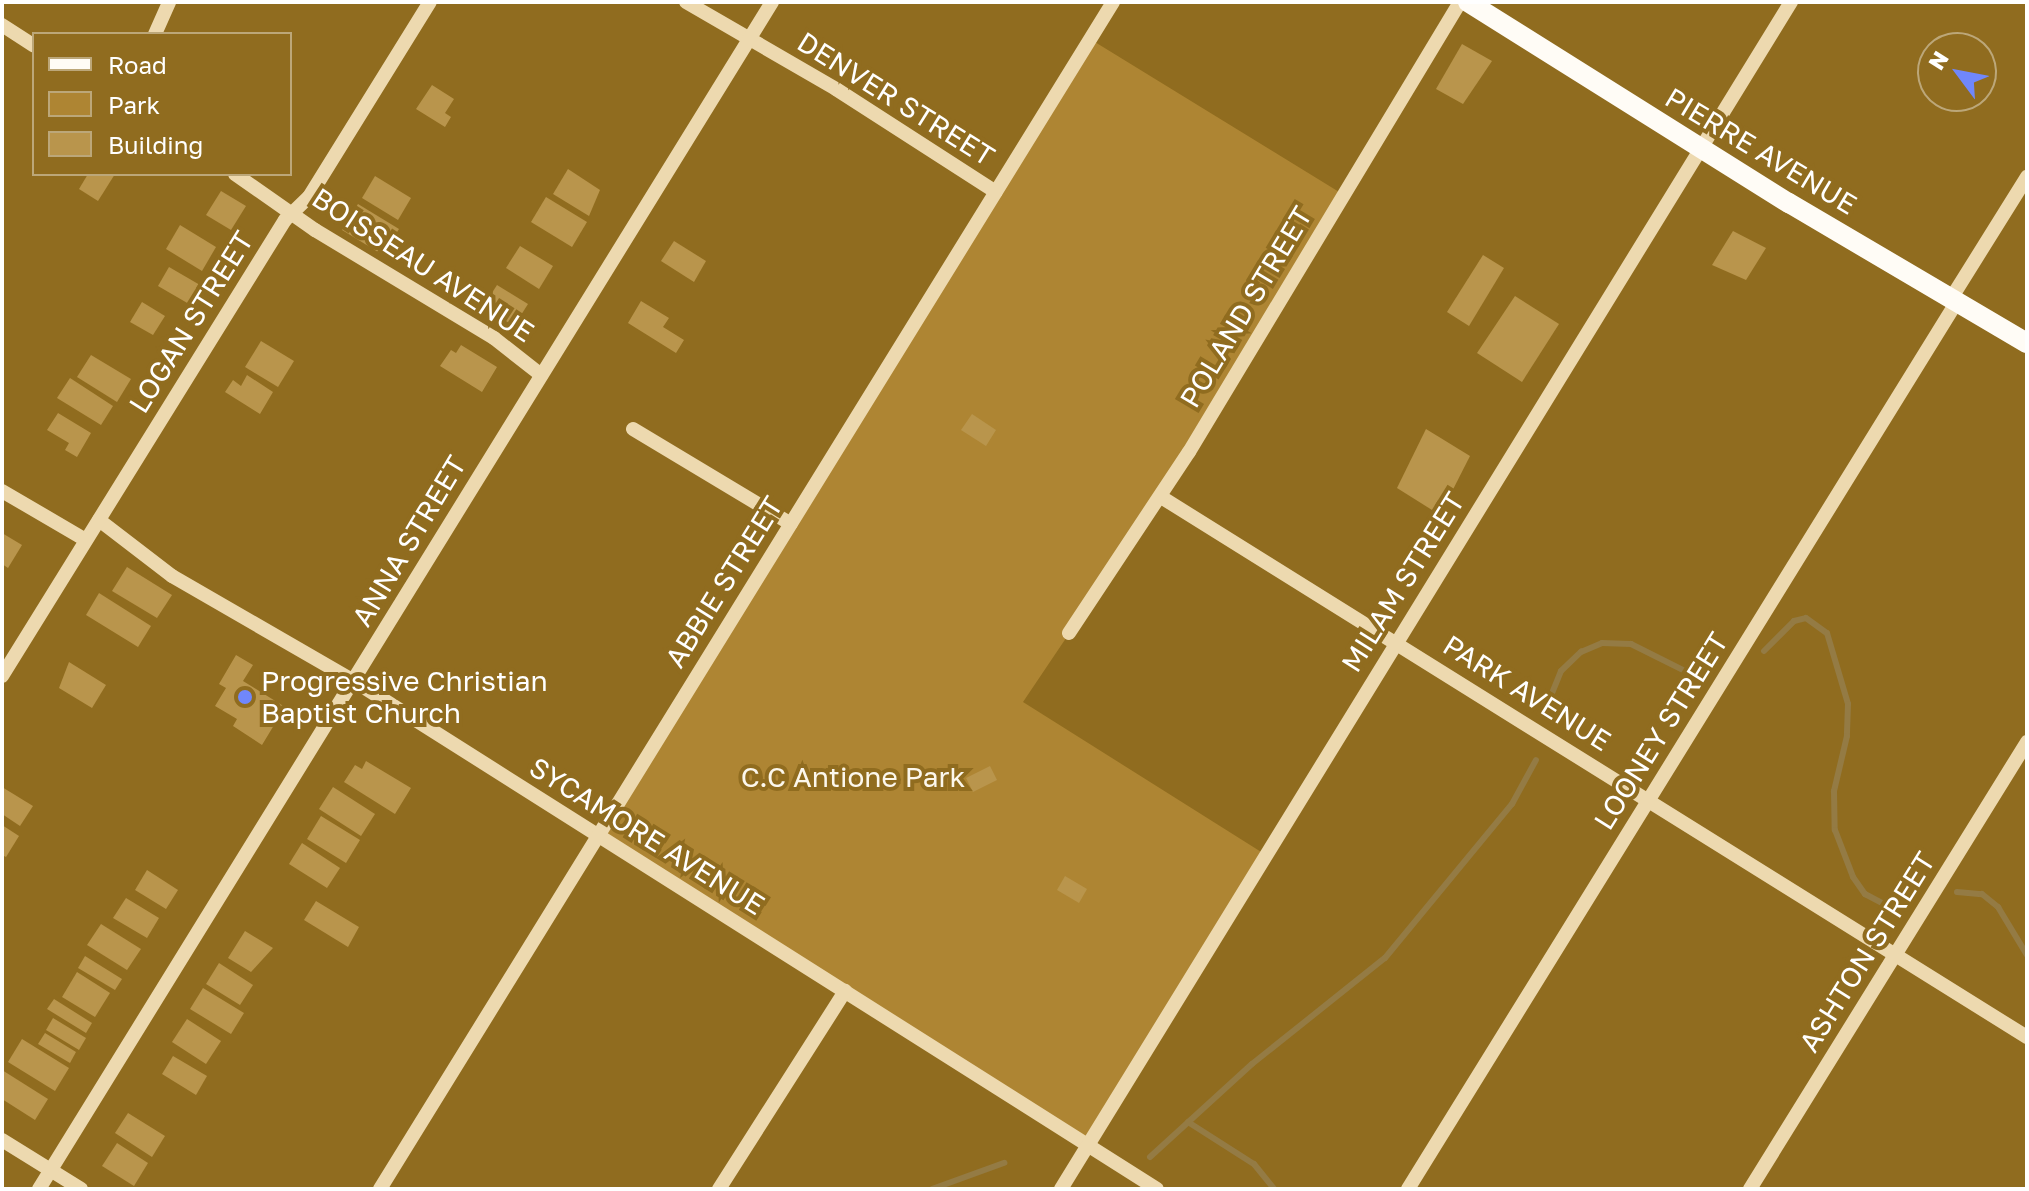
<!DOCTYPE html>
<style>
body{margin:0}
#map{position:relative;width:2029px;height:1191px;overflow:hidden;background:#906c1f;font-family:"Golos Text",sans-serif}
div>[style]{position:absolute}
.green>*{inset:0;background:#ae8533}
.stream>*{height:6px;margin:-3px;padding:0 3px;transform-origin:3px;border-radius:3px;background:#947b44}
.building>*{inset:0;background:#b9954c}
.minor>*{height:14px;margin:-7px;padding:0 7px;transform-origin:7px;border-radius:7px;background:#edd9af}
.major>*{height:20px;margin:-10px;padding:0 10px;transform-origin:10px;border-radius:10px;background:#fffcf6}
.dots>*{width:22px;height:22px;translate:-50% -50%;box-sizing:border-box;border:4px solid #906c1f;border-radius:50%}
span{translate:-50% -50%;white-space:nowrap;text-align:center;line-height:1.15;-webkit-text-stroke:8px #906c1f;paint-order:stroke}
.street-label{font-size:28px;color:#fff}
.poi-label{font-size:28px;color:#fff}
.left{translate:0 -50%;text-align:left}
.park-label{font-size:28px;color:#fcf7ec}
.frame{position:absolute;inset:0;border:4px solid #fff;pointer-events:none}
.legend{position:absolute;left:32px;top:32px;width:260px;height:144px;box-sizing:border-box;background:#906c1f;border:2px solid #bca779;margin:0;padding:10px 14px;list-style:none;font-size:24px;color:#fff}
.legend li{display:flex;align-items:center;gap:16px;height:40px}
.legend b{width:40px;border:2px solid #bca779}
.north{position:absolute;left:1917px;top:32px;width:80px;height:80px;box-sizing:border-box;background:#906c1f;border:2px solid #bca779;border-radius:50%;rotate:302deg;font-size:22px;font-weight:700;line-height:32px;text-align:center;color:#fff}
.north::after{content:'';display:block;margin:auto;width:28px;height:36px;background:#7087fb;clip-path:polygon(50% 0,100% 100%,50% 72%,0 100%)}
</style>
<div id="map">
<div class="green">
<div style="clip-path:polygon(1090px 39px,1344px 195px,1161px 497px,1023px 702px,1266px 855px,1087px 1146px,597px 836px)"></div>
</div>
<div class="stream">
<div style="left:1764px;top:651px;width:42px;rotate:-45deg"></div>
<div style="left:1794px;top:621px;width:12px;rotate:-14deg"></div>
<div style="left:1806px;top:618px;width:26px;rotate:36deg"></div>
<div style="left:1827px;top:633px;width:74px;rotate:73.5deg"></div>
<div style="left:1848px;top:704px;width:32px;rotate:92deg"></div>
<div style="left:1847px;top:736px;width:57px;rotate:103.3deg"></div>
<div style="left:1834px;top:791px;width:39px;rotate:89deg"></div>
<div style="left:1835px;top:830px;width:50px;rotate:69deg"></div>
<div style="left:1853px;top:877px;width:21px;rotate:55deg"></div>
<div style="left:1865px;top:894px;width:26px;rotate:28deg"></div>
<div style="left:1544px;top:713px;width:45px;rotate:-68deg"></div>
<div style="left:1561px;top:671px;width:28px;rotate:-44deg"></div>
<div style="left:1581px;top:652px;width:23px;rotate:-23deg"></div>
<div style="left:1602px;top:643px;width:29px;rotate:2deg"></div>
<div style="left:1631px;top:644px;width:78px;rotate:26.6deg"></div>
<div style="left:1957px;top:892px;width:25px;rotate:5deg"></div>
<div style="left:1982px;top:894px;width:21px;rotate:39deg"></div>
<div style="left:1998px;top:907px;width:56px;rotate:58.9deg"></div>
<div style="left:1188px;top:1122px;width:78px;rotate:32.5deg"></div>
<div style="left:1254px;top:1164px;width:32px;rotate:51deg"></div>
<div style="left:1150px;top:1157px;width:138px;rotate:-42.4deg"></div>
<div style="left:1252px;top:1064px;width:170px;rotate:-38.6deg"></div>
<div style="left:1385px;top:958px;width:200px;rotate:-50.5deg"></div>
<div style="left:1512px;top:804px;width:50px;rotate:-61.4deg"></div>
<div style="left:932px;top:1189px;width:77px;rotate:-19.9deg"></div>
</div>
<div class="building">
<div style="clip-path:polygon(1462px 44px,1492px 61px,1463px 104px,1436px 89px)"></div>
<div style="clip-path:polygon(432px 85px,454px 99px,445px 113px,451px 117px,445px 127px,416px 109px)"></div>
<div style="clip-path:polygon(568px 169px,600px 190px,589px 216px,553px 194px)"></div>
<div style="clip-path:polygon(88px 174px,115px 174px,98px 201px,79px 189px)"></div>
<div style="clip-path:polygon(375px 176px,411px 198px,398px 220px,362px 198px)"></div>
<div style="clip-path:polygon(221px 191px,246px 206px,231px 230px,206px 215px)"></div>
<div style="clip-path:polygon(546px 197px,587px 222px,572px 247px,531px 222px)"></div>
<div style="clip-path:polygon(358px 204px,399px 229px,383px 255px,342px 230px)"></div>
<div style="clip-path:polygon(180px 225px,216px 247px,202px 271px,166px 249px)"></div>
<div style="clip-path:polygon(1733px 231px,1766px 248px,1746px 280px,1712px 265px)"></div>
<div style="clip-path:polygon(674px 241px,706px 261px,694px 282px,661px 261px)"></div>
<div style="clip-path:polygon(520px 246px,553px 266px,539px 289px,506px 268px)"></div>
<div style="clip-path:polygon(1483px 255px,1504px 268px,1469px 326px,1447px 312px)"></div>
<div style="clip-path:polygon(169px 267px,200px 285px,189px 304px,158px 286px)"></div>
<div style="clip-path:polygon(497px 285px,528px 304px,514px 326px,483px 307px)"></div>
<div style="clip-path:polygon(1515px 296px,1559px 324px,1522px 382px,1477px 353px)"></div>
<div style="clip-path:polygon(641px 301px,669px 318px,663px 327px,684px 340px,676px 353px,628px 323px)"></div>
<div style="clip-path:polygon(142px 302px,165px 316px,153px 335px,130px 322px)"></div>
<div style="clip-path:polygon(261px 341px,294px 361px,278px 387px,245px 367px)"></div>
<div style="clip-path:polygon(461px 345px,497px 367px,482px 392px,440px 366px,451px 350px,456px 353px)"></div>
<div style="clip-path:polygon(91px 355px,131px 379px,117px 402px,77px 377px)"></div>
<div style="clip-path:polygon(247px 375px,273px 392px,260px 414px,225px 392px,233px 380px,241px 386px)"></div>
<div style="clip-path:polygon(70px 378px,113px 406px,101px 425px,57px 398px)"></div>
<div style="clip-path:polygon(58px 413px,91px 433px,77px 457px,65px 450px,69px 443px,47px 430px)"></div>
<div style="clip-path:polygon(972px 414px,996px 430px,986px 446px,961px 430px)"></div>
<div style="clip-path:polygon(1426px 429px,1470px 456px,1440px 515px,1397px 488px)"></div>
<div style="clip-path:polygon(2px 533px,22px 545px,8px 568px,2px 564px)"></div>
<div style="clip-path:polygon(127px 567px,172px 595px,157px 618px,112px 591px)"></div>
<div style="clip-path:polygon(99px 593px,151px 626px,138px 647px,86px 615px)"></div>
<div style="clip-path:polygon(236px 655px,253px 665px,243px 681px,285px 707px,262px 745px,233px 726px,237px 719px,215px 706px,226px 688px,219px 684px)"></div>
<div style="clip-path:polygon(69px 662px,106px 685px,92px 708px,59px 688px)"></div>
<div style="clip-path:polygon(366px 761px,411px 788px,395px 814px,344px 782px,355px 765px,362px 769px)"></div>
<div style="clip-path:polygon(990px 766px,997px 780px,973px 792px,966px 778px)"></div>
<div style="clip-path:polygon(2px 787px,33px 806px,20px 826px,2px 814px)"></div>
<div style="clip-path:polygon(333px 787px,375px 814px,361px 836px,319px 809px)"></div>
<div style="clip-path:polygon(321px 816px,360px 840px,346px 863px,307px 839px)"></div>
<div style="clip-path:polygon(2px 825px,19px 836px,6px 857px,2px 855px)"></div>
<div style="clip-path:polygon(302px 843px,340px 868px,327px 888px,289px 864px)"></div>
<div style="clip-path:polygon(147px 870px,178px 890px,166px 909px,135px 890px)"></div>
<div style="clip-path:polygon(1065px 876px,1087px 889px,1079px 903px,1057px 890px)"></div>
<div style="clip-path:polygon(126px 898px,159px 918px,147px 938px,113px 918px)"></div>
<div style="clip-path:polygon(316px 901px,359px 927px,348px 947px,304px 920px)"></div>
<div style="clip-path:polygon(101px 924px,141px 949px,127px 970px,87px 945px)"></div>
<div style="clip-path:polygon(245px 931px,273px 948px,251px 972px,228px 958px)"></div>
<div style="clip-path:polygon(85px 956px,122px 979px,115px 990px,78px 968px)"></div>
<div style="clip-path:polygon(219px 963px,253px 985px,240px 1005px,206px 984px)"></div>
<div style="clip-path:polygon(77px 972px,110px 993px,95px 1017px,62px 997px)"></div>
<div style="clip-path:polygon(203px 988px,244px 1013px,231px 1034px,190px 1009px)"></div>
<div style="clip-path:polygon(54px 999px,92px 1023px,86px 1033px,47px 1009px)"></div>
<div style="clip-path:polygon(53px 1018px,86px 1038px,79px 1050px,46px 1030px)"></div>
<div style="clip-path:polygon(187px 1019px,221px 1041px,206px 1064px,172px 1042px)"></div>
<div style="clip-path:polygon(45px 1033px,76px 1052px,70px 1063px,38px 1044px)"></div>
<div style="clip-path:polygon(22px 1039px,69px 1068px,55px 1091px,8px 1062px)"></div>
<div style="clip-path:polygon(173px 1056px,207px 1076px,196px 1095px,162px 1074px)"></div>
<div style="clip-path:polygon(2px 1070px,48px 1099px,35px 1120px,2px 1099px)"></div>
<div style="clip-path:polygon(128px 1113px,165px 1136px,152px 1157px,115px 1133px)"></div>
<div style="clip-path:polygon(117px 1143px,148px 1163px,134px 1186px,102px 1166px)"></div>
</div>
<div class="minor">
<div style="left:686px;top:2px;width:173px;rotate:30.1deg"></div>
<div style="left:836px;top:89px;width:190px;rotate:32.8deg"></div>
<div style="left:2px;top:25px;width:38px;rotate:33deg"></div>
<div style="left:155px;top:34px;width:35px;rotate:-66deg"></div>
<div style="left:235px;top:174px;width:98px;rotate:35deg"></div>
<div style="left:315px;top:230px;width:209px;rotate:31.1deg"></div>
<div style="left:494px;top:338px;width:60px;rotate:38.2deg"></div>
<div style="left:1952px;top:297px;width:142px;rotate:-58deg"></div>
<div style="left:633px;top:429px;width:184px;rotate:31deg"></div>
<div style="left:2px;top:491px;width:97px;rotate:30.3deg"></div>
<div style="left:1161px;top:497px;width:1021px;rotate:31.95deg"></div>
<div style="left:99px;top:520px;width:92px;rotate:37.5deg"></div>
<div style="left:172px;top:576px;width:210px;rotate:30deg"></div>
<div style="left:354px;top:681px;width:950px;rotate:32.32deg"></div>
<div style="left:1069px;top:633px;width:217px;rotate:-56.5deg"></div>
<div style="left:1189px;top:452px;width:525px;rotate:-58.94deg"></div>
<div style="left:2px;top:676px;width:537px;rotate:-58.18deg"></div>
<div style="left:285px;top:220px;width:33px;rotate:-44deg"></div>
<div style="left:309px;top:197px;width:229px;rotate:-58.2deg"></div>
<div style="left:2px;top:1140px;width:93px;rotate:31.8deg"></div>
<div style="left:39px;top:1189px;width:1395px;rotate:-58.3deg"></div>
<div style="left:380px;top:1189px;width:1395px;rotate:-58.3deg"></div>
<div style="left:719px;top:1189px;width:235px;rotate:-57.5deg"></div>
<div style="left:1061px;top:1189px;width:1394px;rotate:-58.41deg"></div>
<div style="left:1408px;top:1189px;width:1045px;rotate:-58.26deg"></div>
<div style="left:1750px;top:1189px;width:526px;rotate:-58.21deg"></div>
</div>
<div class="major">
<div style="left:1468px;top:2px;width:379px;rotate:32.1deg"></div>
<div style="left:1789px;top:203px;width:276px;rotate:30.5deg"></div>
</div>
<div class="dots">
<div style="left:245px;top:697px;background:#7087fb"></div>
</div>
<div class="street-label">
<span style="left:896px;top:99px;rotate:32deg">DENVER STREET</span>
<span style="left:1761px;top:151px;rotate:31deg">PIERRE AVENUE</span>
<span style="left:423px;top:265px;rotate:33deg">BOISSEAU AVENUE</span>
<span style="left:1246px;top:307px;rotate:-59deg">POLAND STREET</span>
<span style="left:191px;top:322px;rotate:-58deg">LOGAN STREET</span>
<span style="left:409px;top:541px;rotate:-59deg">ANNA STREET</span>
<span style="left:724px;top:582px;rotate:-58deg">ABBIE STREET</span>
<span style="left:1403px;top:582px;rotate:-58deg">MILAM STREET</span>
<span style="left:1527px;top:693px;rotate:32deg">PARK AVENUE</span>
<span style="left:1661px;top:731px;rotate:-58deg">LOONEY STREET</span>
<span style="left:647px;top:836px;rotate:32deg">SYCAMORE AVENUE</span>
<span style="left:1867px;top:952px;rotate:-58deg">ASHTON STREET</span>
</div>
<div class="poi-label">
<span class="left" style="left:261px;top:697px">Progressive Christian<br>Baptist Church</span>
</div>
<div class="park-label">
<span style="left:853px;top:777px">C.C Antione Park</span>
</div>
<div class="frame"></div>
<ul class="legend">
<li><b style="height:10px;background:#fffcf6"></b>Road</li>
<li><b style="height:22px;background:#ae8533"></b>Park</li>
<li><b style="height:22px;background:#b9954c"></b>Building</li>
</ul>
<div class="north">N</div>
</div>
